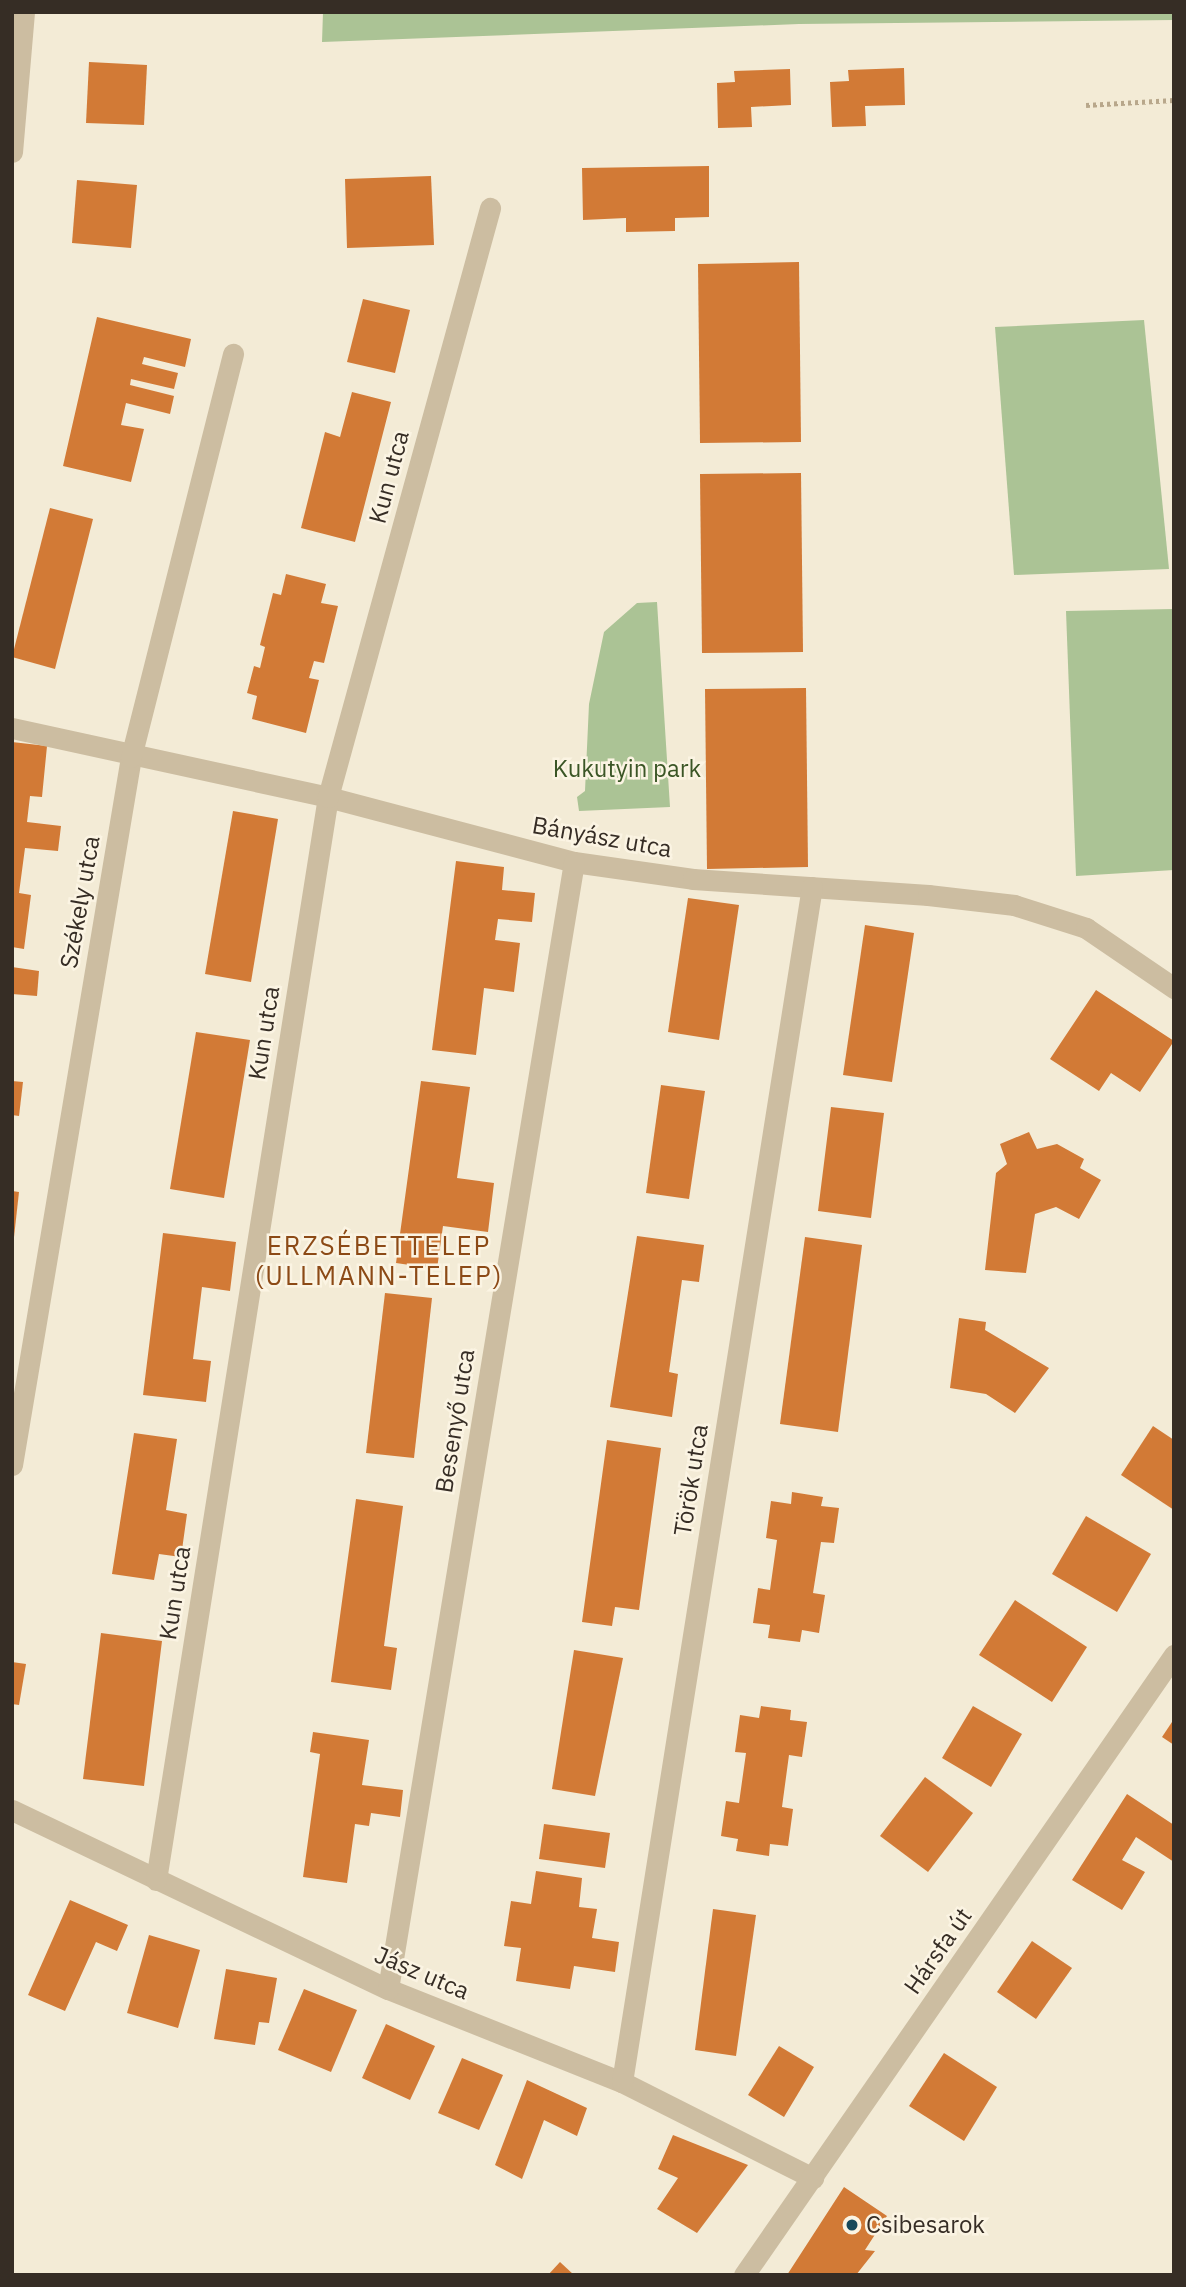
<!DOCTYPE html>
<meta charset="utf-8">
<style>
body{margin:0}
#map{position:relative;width:1186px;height:2287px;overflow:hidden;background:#f3ebd6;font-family:"IBM Plex Sans",sans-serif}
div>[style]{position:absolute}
.green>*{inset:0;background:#abc395}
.building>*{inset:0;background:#d27a36}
.path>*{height:4.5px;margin-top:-2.25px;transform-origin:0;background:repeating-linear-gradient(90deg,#b8a78b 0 3.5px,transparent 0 7px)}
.minor>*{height:21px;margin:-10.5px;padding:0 10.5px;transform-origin:10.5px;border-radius:10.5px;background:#ccbda1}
.dots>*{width:19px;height:19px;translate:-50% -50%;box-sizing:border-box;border:4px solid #fbf4e3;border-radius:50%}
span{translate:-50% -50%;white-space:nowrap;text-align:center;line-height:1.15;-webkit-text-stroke:5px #fbf4e3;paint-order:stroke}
.street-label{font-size:24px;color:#362d25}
.park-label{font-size:24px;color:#3b5626}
.poi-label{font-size:24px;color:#362d25}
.left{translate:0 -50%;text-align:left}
.neighbourhood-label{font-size:26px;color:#8c4a16;letter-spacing:2px}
.frame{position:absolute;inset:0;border:14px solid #362d25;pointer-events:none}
</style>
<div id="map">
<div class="green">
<div style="clip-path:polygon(323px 12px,1174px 12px,1174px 20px,799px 24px,322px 42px)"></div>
<div style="clip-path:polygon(1144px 320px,1169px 569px,1014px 575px,995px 327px)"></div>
<div style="clip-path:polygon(657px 602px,670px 807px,579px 811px,577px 797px,585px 791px,589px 704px,604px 632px,637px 603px)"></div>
<div style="clip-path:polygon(1174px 609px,1174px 870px,1076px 876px,1066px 611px)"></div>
</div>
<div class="building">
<div style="clip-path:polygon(89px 62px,147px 65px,144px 125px,86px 123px)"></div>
<div style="clip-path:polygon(904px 68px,905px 105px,865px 106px,866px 126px,832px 127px,830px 82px,849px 81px,848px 70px)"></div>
<div style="clip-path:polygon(790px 69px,791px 105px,751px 107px,752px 127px,718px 128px,717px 83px,735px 82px,734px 71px)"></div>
<div style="clip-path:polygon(709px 166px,709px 217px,675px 218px,675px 231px,626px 232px,626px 218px,583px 220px,582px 168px)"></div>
<div style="clip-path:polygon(431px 176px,434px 245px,347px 248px,345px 179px)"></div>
<div style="clip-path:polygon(77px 180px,137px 185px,131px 248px,72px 243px)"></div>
<div style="clip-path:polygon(799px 262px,801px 442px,700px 443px,698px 264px)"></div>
<div style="clip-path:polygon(363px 299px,410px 310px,395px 373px,347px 362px)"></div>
<div style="clip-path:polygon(97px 317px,191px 339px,185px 367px,144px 357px,142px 364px,178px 373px,174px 389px,131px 379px,130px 385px,174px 396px,170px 414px,126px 403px,121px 425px,144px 429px,131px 482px,63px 466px)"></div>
<div style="clip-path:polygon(352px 392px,391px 402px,355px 542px,301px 528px,325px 432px,340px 437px)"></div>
<div style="clip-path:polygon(801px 473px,803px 652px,702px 653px,700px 474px)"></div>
<div style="clip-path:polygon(50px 508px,93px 519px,55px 669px,12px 657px)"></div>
<div style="clip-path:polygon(286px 574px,326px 584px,321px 603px,338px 606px,324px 663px,314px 661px,309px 678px,319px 680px,306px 733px,252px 719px,257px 696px,247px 693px,254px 666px,260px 668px,265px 647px,260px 645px,273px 593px,281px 595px)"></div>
<div style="clip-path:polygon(806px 688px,808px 867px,707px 869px,705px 689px)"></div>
<div style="clip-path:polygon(12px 742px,47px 746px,42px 797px,30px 796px,27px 822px,61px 826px,58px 851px,25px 848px,19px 893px,31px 895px,24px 949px,12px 947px)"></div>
<div style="clip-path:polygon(233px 811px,278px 819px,251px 982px,205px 974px)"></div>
<div style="clip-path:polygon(456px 861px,504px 867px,502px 890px,535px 893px,532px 922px,498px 919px,495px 940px,520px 943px,514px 992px,484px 988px,476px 1055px,432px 1050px)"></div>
<div style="clip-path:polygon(688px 898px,739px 905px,719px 1040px,668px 1032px)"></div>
<div style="clip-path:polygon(865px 925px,914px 933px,892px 1082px,843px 1075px)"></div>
<div style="clip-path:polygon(12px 967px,39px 971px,37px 996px,12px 994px)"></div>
<div style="clip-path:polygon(1096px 990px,1174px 1041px,1140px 1092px,1111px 1073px,1099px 1091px,1050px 1059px)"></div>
<div style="clip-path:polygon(196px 1032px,250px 1040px,224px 1198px,170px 1189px)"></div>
<div style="clip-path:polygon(12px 1081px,23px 1082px,19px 1116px,12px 1115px)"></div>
<div style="clip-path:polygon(421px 1081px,470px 1087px,457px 1178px,494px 1183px,488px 1232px,443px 1226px,437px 1269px,396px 1263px)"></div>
<div style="clip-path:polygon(661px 1085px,705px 1091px,689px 1199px,646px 1193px)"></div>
<div style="clip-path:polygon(831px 1107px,884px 1113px,871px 1218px,818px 1211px)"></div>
<div style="clip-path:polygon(1029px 1132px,1037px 1149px,1057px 1144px,1084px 1159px,1080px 1168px,1101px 1180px,1079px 1219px,1056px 1207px,1035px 1214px,1026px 1273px,985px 1270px,996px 1173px,1007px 1164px,1000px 1144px)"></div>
<div style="clip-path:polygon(12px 1191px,19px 1192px,14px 1237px,12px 1237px)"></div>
<div style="clip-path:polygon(163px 1233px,236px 1242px,230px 1291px,202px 1287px,193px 1359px,211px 1361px,206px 1402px,143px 1395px)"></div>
<div style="clip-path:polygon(637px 1236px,704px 1245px,699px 1282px,682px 1280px,669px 1372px,678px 1374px,672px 1417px,610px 1407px)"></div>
<div style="clip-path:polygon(805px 1237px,862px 1245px,838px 1432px,780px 1424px)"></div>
<div style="clip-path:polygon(385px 1293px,432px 1298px,414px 1458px,366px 1453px)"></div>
<div style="clip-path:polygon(959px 1318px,986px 1322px,985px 1330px,1049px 1368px,1015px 1413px,986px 1394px,950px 1388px)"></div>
<div style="clip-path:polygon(1153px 1426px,1174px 1440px,1174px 1510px,1121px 1475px)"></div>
<div style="clip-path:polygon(134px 1433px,177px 1439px,166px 1510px,187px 1514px,181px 1557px,159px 1554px,154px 1580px,112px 1574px)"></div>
<div style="clip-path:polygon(607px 1440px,661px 1448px,639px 1610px,615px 1607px,612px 1626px,582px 1622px)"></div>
<div style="clip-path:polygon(792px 1492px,823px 1497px,821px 1506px,839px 1508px,834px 1543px,821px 1542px,813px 1593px,825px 1595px,819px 1633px,802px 1630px,800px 1642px,768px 1638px,770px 1625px,753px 1623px,758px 1588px,770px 1590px,777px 1540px,766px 1538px,771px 1501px,791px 1504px)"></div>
<div style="clip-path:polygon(356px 1499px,403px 1506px,384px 1646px,397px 1648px,391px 1690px,331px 1682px)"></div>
<div style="clip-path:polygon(1086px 1516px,1151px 1554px,1117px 1612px,1052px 1574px)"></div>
<div style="clip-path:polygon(1015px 1600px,1087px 1647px,1052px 1702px,979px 1655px)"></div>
<div style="clip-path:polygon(101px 1633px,162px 1641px,144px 1786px,83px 1779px)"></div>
<div style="clip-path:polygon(574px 1650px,623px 1658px,595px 1796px,552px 1789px)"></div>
<div style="clip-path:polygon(12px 1662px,26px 1664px,19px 1705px,12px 1704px)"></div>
<div style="clip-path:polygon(761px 1706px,791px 1710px,790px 1720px,807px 1722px,802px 1757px,789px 1755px,782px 1807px,793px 1809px,788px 1846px,770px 1844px,769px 1856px,736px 1851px,738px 1839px,721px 1836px,726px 1801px,739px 1803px,746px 1753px,735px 1752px,740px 1715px,759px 1718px)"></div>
<div style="clip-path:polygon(973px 1706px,1022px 1734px,991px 1787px,942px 1758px)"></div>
<div style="clip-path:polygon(1174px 1719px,1174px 1745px,1162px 1737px)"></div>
<div style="clip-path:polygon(313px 1732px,369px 1740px,362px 1785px,403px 1790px,400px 1817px,371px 1813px,369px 1826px,355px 1824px,347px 1883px,303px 1877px,320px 1754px,310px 1752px)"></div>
<div style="clip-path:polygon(925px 1777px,973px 1813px,928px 1872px,880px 1836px)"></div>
<div style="clip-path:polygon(1127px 1794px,1174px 1825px,1174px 1862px,1136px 1837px,1122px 1860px,1145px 1872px,1122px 1910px,1072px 1880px)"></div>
<div style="clip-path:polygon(544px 1824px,610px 1833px,605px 1868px,539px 1859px)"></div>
<div style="clip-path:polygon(536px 1871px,582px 1878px,579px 1907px,597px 1909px,592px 1938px,619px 1942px,615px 1972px,574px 1966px,570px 1989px,516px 1981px,521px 1948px,504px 1946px,511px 1901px,531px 1904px)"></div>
<div style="clip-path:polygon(70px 1900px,128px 1925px,117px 1951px,96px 1942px,65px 2011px,28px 1995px)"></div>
<div style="clip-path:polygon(713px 1909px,756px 1915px,736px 2056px,695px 2050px)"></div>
<div style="clip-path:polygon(149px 1935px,200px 1950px,178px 2028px,127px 2013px)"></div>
<div style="clip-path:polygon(1032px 1941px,1072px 1968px,1036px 2019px,997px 1992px)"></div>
<div style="clip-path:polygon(226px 1969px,277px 1978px,269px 2023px,259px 2022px,255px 2045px,214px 2039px)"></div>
<div style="clip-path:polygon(304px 1989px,357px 2010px,331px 2072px,278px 2050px)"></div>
<div style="clip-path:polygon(386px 2024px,435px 2046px,410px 2100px,362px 2078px)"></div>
<div style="clip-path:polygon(779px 2046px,814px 2067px,784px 2117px,748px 2095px)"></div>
<div style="clip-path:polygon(944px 2053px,997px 2087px,964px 2141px,909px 2106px)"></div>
<div style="clip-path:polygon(462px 2058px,503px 2075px,479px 2130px,438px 2113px)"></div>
<div style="clip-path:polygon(527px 2080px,587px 2108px,577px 2136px,544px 2120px,522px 2179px,495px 2165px)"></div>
<div style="clip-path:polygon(673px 2135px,748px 2165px,697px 2233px,657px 2209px,678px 2178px,658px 2169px)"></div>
<div style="clip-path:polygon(844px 2187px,887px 2216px,865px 2250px,875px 2251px,856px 2275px,787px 2275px)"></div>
<div style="clip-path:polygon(560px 2262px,574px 2275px,548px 2275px)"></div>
</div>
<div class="path">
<div style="left:1086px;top:105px;width:88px;rotate:-3.3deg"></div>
</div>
<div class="minor">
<div style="left:12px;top:152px;width:141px;rotate:-85.1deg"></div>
<div style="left:12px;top:728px;width:323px;rotate:12.3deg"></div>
<div style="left:328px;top:797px;width:254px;rotate:14.8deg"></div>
<div style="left:574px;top:862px;width:120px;rotate:8.1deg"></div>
<div style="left:693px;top:879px;width:236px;rotate:3.9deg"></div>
<div style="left:928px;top:895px;width:87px;rotate:6.6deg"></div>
<div style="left:1014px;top:905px;width:76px;rotate:17.7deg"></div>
<div style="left:1086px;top:928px;width:107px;rotate:34.3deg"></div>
<div style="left:12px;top:1465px;width:718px;rotate:-80.46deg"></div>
<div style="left:131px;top:757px;width:416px;rotate:-75.8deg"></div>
<div style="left:12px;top:1810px;width:416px;rotate:25.5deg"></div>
<div style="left:388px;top:1989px;width:252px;rotate:21.7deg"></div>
<div style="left:622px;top:2082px;width:214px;rotate:26.7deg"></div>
<div style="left:156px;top:1880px;width:1097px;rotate:-80.98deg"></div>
<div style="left:328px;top:797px;width:611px;rotate:-74.62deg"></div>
<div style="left:388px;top:1989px;width:1142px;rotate:-80.63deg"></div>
<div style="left:622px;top:2082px;width:1210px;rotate:-80.97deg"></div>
<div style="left:744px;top:2275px;width:755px;rotate:-55.26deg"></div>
</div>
<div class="dots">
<div style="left:852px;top:2225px;background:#17495a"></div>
</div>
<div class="street-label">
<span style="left:389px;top:477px;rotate:-75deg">Kun utca</span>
<span style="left:602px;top:837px;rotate:10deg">Bányász utca</span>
<span style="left:80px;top:902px;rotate:-80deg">Székely utca</span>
<span style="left:264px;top:1033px;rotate:-81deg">Kun utca</span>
<span style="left:455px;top:1421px;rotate:-81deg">Besenyő utca</span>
<span style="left:691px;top:1480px;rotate:-81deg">Török utca</span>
<span style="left:175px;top:1593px;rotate:-81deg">Kun utca</span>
<span style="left:938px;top:1951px;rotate:-55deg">Hársfa út</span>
<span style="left:422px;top:1973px;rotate:23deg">Jász utca</span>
</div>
<div class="park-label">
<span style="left:627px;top:769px">Kukutyin park</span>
</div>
<div class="poi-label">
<span class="left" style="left:866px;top:2225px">Csibesarok</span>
</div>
<div class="neighbourhood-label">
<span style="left:379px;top:1261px">ERZSÉBETTELEP<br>(ULLMANN-TELEP)</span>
</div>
<div class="frame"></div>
</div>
